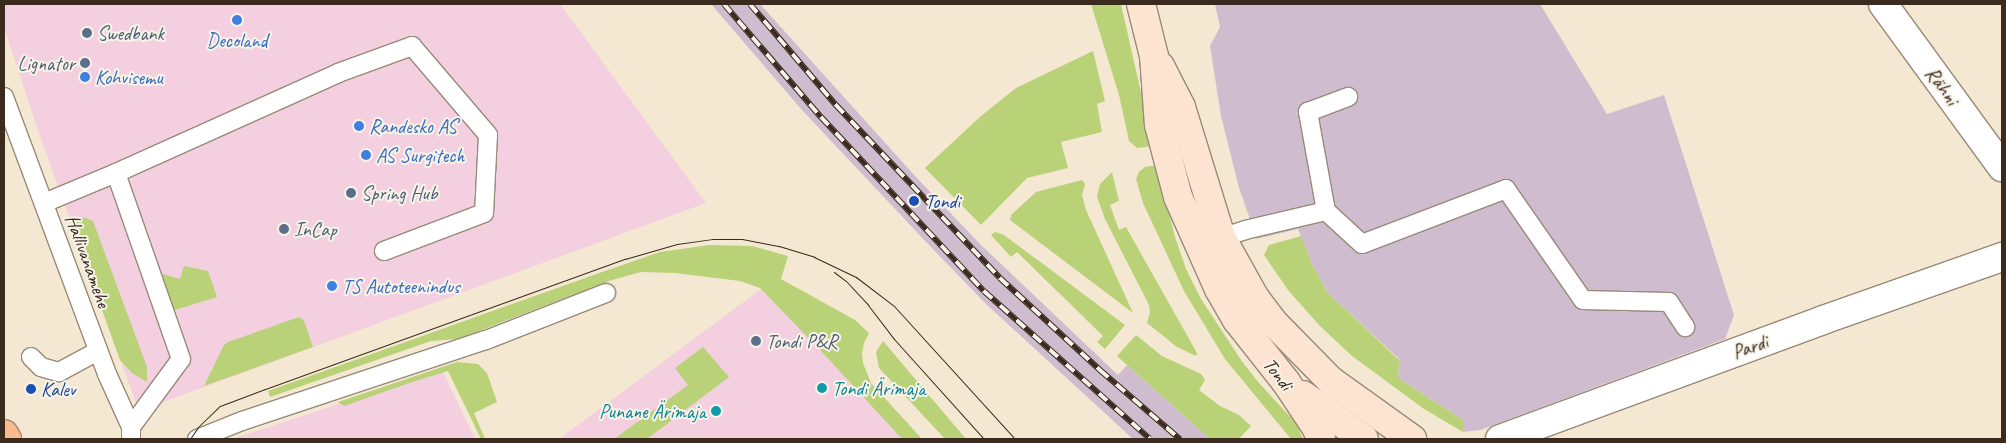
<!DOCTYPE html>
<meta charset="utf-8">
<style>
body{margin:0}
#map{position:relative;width:2006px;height:443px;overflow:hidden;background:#f4e8d2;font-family:Caveat,sans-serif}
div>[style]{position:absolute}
.built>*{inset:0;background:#f3cfe0}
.industrial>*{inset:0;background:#cfbdcf}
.green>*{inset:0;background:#b9d277}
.roads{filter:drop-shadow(1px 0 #988978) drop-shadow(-1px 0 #988978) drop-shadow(0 1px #988978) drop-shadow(0 -1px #988978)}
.lane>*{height:18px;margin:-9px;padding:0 9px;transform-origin:9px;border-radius:9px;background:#fff}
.street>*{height:28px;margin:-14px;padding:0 14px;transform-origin:14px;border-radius:14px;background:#fff}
.secondary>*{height:28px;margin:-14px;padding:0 14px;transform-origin:14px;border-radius:14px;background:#fde4d1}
.primary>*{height:28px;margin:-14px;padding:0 14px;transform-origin:14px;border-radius:14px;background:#fbbb8d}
.tram>*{height:1px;margin:-0.5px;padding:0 0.5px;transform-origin:0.5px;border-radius:0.5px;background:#3b2a1e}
.rail>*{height:5.5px;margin-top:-2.75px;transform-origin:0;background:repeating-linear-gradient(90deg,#f7f3e8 0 11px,#3b2a1e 0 22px);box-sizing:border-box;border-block:1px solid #3b2a1e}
.dots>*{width:14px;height:14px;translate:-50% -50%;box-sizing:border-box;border:2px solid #f7f3e8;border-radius:50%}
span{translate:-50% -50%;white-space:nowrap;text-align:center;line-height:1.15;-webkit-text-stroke:4px #f7f3e8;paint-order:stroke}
.service-label{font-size:20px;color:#4e5e75}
.left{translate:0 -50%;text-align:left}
.right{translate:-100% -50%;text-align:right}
.shop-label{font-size:20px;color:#366cbe}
.street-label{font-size:20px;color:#3b2a1e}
.transit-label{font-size:20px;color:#164399}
.culture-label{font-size:20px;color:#0d838f}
.frame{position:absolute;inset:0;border:5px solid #3b2a1e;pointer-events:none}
</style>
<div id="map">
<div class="built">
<div style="clip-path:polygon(4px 4px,560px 4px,706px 203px,139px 411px,37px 128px,4px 27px)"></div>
<div style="clip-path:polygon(764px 287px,902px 439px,559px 439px)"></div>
<div style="clip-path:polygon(442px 370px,475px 439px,235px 439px,235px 438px)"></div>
</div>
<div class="industrial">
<div style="clip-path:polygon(711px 4px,760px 4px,916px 177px,981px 245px,1118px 375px,1127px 365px,1210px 439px,1133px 439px,986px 304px,928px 244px,801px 109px)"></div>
<div style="clip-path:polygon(1215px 4px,1540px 4px,1607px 114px,1664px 95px,1734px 315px,1725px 339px,1480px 430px,1463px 432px,1463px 420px,1398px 378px,1399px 359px,1327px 292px,1312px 264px,1298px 229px,1257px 239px,1239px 188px,1221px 116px,1210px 46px,1220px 27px)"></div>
</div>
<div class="green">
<div style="clip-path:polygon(1091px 4px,1121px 4px,1153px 146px,1137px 148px,1129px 141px,1119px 95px)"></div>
<div style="clip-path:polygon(1093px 51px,1105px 101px,1097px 104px,1102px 132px,1061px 142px,1068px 168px,1027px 178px,981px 225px,925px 168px,981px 116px,1016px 88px)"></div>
<div style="clip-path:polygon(1157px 165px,1175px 237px,1186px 269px,1201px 299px,1241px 360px,1259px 383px,1296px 423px,1303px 439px,1291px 439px,1225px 359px,1184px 291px,1143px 203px,1136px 179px,1139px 172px,1145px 167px)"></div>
<div style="clip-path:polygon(1112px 172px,1119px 201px,1110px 205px,1119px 230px,1126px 227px,1197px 353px,1196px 356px,1177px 347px,1147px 323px,1150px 312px,1149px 305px,1105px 219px,1097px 197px,1100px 184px)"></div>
<div style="clip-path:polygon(1082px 180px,1085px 184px,1082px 195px,1086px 210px,1133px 313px,1010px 220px,1011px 215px,1036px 192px)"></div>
<div style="clip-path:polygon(76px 217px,86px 218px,93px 221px,147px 367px,147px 382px,132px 373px,120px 360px,69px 218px)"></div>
<div style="clip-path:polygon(995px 232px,1004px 235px,1125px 325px,1105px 349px,1097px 342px,1103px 336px,1017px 252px,1011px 257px,991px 235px)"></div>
<div style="clip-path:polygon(1301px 236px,1312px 264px,1327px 292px,1399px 360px,1398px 378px,1463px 420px,1463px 432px,1424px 409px,1352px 356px,1319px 325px,1288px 290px,1264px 255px,1269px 245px)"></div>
<div style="clip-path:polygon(709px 245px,752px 246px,788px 256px,781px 279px,855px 320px,869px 333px,864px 343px,862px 354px,863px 363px,871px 383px,922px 439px,902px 439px,822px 352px,760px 288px,740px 281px,675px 273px,641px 272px,612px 280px,458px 339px,431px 341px,270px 397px,268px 391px,602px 272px,660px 252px)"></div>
<div style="clip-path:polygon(184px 266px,208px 271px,217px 297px,175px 310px,169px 306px,160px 279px,163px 274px,180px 279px)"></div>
<div style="clip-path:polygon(299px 317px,304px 321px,313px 347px,204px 386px,224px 345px,228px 342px)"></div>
<div style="clip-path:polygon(1136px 335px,1162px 356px,1201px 374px,1205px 380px,1199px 390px,1220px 406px,1239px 415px,1251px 426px,1239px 439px,1210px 439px,1117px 356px)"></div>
<div style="clip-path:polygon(883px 341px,966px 439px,945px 439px,879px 368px,876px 352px)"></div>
<div style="clip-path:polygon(703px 347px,729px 377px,647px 439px,614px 439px,688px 385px,675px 368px)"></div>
<div style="clip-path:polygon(457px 362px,478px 364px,487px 373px,497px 402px,474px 413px,485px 439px,481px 439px,448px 371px,415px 381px,344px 406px,338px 402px)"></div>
</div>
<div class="roads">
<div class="lane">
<div style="left:4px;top:97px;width:296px;rotate:69.6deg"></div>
<div style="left:107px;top:374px;width:58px;rotate:65.6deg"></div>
<div style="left:131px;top:427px;width:12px;rotate:90deg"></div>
<div style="left:44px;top:203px;width:78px;rotate:-22.6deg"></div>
<div style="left:1326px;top:211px;width:101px;rotate:-100.3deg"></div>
<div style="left:1308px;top:112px;width:43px;rotate:-20.6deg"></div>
<div style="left:1213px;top:240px;width:34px;rotate:-17deg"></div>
<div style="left:1245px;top:230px;width:83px;rotate:-13.2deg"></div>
<div style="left:1326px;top:211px;width:49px;rotate:42.5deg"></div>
<div style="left:1362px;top:244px;width:154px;rotate:-20.9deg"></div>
<div style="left:1506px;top:189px;width:135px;rotate:55.3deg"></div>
<div style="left:1583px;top:300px;width:86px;rotate:1.3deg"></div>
<div style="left:1669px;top:302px;width:30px;rotate:57deg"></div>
<div style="left:31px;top:357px;width:14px;rotate:45deg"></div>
<div style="left:41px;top:367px;width:19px;rotate:16deg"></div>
<div style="left:59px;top:372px;width:44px;rotate:-28.3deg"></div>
<div style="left:131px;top:427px;width:84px;rotate:-53.7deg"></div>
<div style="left:181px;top:359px;width:197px;rotate:-109.3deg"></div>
<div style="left:116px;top:173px;width:243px;rotate:-24.2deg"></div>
<div style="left:338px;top:73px;width:79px;rotate:-20deg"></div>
<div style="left:412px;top:46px;width:117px;rotate:49.5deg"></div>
<div style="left:488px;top:135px;width:78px;rotate:92.9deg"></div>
<div style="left:484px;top:213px;width:107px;rotate:159.2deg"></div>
<div style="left:197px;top:439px;width:48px;rotate:-21.8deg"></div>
<div style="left:242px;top:421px;width:257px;rotate:-18.4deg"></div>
<div style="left:486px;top:340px;width:129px;rotate:-21.4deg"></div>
</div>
<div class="street">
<div style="left:1883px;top:4px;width:202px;rotate:53.9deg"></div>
<div style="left:1500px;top:439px;width:344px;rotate:-20.2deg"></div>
<div style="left:1823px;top:320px;width:190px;rotate:-19.4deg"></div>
</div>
<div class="secondary">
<div style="left:1141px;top:4px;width:54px;rotate:76deg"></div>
<div style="left:1154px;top:56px;width:69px;rotate:85.9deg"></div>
<div style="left:1159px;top:125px;width:74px;rotate:75.2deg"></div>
<div style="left:1178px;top:197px;width:101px;rotate:66deg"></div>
<div style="left:1219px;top:289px;width:36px;rotate:60deg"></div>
<div style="left:1237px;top:320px;width:79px;rotate:51.7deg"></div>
<div style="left:1286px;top:382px;width:54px;rotate:56.3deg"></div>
<div style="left:1316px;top:427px;width:13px;rotate:67deg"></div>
<div style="left:1160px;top:66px;width:46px;rotate:62.9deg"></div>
<div style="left:1181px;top:107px;width:136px;rotate:72.9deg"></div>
<div style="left:1221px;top:237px;width:70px;rotate:60.9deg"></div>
<div style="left:1255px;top:298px;width:31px;rotate:53deg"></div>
<div style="left:1274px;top:323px;width:81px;rotate:45.5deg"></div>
<div style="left:1331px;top:381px;width:100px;rotate:35.6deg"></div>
<div style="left:1303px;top:395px;width:75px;rotate:35.8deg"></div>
</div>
<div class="primary">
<div style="left:4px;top:434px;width:6px;rotate:59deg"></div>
</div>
</div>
<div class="tram">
<div style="left:834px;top:272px;width:15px;rotate:37deg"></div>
<div style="left:846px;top:281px;width:33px;rotate:47deg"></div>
<div style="left:868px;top:305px;width:43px;rotate:52.6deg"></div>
<div style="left:894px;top:339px;width:135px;rotate:48deg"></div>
<div style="left:190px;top:439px;width:14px;rotate:-56deg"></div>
<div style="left:198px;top:427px;width:30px;rotate:-44deg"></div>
<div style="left:220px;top:406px;width:48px;rotate:-20.7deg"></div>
<div style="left:265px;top:389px;width:383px;rotate:-19.9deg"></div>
<div style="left:625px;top:259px;width:54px;rotate:-16.1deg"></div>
<div style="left:677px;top:244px;width:35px;rotate:-8deg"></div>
<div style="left:712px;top:239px;width:30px"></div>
<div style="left:742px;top:239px;width:38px;rotate:11deg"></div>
<div style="left:779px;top:246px;width:37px;rotate:17deg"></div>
<div style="left:814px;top:257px;width:47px;rotate:25.5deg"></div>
<div style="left:856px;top:277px;width:48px;rotate:37.3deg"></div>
<div style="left:894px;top:306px;width:180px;rotate:47.7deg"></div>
</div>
<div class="rail">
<div style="left:724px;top:4px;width:149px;rotate:49.4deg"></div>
<div style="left:821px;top:117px;width:238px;rotate:46.9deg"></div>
<div style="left:984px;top:291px;width:222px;rotate:41.7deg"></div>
<div style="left:750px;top:4px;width:133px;rotate:49.6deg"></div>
<div style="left:836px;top:105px;width:238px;rotate:46.5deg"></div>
<div style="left:1000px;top:278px;width:136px;rotate:42.6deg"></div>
<div style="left:1100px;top:370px;width:106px;rotate:40.8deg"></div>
</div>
<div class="dots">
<div style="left:237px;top:20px;background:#3f7fe0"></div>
<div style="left:87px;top:33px;background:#5c6f8a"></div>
<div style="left:85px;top:63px;background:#5c6f8a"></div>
<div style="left:85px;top:77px;background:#3f7fe0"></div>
<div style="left:359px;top:126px;background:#3f7fe0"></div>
<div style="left:366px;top:155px;background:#3f7fe0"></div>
<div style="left:351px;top:193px;background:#5c6f8a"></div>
<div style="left:914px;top:201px;background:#1a4fb4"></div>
<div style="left:284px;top:229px;background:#5c6f8a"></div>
<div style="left:332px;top:286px;background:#3f7fe0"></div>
<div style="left:756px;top:341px;background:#5c6f8a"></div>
<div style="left:822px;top:388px;background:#0f9aa8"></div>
<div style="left:31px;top:389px;background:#1a4fb4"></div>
<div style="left:716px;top:411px;background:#0f9aa8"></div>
</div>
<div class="service-label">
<span class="left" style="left:97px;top:33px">Swedbank</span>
<span class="right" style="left:75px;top:63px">Lignator</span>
<span class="left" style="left:361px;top:193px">Spring Hub</span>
<span class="left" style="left:294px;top:229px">InCap</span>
<span class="left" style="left:766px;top:341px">Tondi P&amp;R</span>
</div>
<div class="shop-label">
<span style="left:237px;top:40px">Decoland</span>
<span class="left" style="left:95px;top:77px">Kohvisemu</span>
<span class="left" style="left:369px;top:126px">Randesko AS</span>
<span class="left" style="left:376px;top:155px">AS Surgitech</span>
<span class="left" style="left:342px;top:286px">TS Autoteenindus</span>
</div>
<div class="street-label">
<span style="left:1942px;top:86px;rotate:54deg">Rähni</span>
<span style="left:88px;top:261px;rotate:70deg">Hallivanamehe</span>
<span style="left:1750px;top:347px;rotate:-20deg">Pardi</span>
<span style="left:1278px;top:374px;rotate:52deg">Tondi</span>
</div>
<div class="transit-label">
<span class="left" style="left:925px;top:201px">Tondi</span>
<span class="left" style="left:41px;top:389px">Kalev</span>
</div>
<div class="culture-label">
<span class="left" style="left:832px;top:388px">Tondi Ärimaja</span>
<span class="right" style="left:706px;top:411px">Punane Ärimaja</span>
</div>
<div class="frame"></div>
</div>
